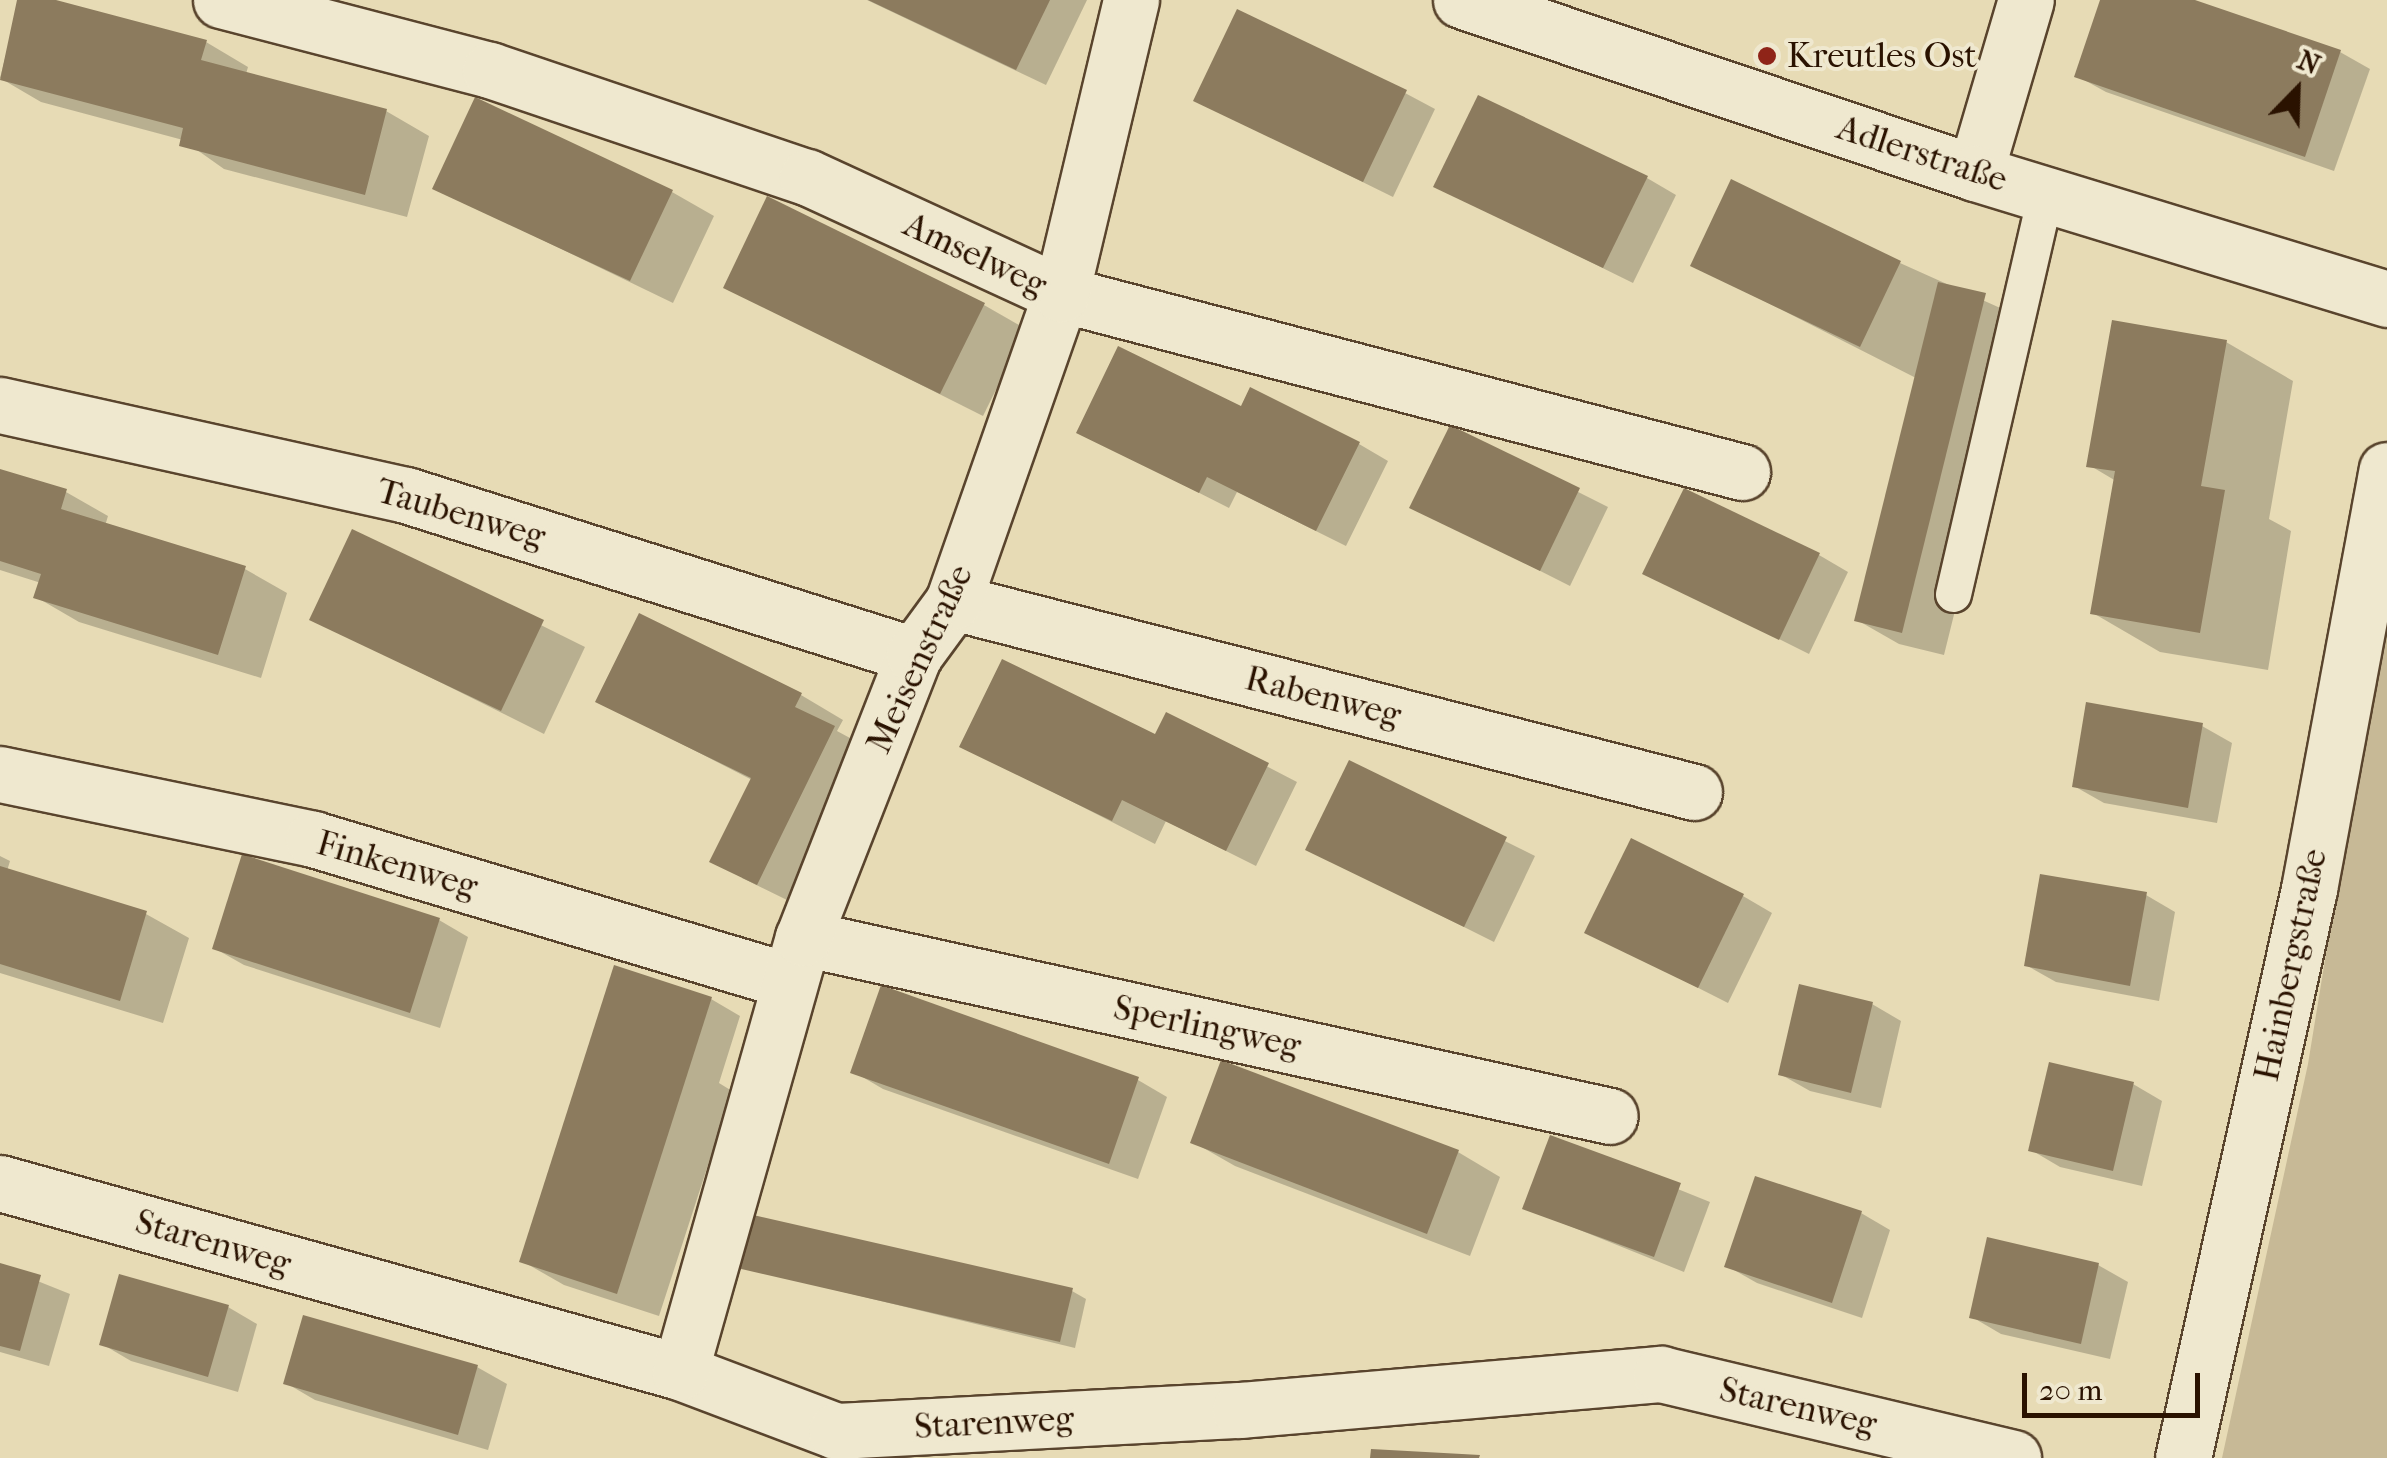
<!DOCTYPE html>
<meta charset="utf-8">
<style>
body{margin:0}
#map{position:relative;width:2387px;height:1458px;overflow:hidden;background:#e7dbb5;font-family:"IM FELL French Canon",serif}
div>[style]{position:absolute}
.green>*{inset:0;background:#c7b996}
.shadow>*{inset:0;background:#0003}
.building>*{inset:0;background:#8c7b5e}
.roads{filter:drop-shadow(2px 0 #59442d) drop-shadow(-2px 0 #59442d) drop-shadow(0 2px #59442d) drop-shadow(0 -2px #59442d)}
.lane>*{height:35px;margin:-17.5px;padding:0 17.5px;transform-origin:17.5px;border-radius:17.5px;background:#efe8cf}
.street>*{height:55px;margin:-27.5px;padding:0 27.5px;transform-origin:27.5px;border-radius:27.5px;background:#efe8cf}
.secondary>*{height:55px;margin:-27.5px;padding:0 27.5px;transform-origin:27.5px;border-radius:27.5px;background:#efe8cf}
.dots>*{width:28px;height:28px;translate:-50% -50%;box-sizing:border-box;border:5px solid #efe8cf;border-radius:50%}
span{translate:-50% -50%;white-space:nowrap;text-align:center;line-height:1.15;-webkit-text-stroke:8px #efe8cf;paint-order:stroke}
.poi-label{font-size:35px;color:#2a1200}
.left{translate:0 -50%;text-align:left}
.street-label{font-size:35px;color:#2a1200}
.north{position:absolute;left:2247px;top:40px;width:100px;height:100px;-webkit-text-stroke:8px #efe8cf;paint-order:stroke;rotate:23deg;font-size:28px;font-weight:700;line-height:40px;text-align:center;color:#2a1200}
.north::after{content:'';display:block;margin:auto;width:35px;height:45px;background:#2a1200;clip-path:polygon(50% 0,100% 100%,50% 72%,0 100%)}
.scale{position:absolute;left:2022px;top:1373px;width:178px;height:45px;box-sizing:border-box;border:5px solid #2a1200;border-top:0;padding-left:12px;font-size:30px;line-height:35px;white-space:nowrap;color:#2a1200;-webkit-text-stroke:8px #efe8cf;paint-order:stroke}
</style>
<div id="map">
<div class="green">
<div style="clip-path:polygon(2387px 580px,2387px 1458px,2222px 1458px,2308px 1064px)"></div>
</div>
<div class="shadow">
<div style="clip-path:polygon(20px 0,46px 0,206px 42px,248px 67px,246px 74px,386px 111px,429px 136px,407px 217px,224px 169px,183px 140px,41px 102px,0 78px)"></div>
<div style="clip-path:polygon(867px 0,1087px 0,1046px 85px)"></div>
<div style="clip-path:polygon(2102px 0,2187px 0,2340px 52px,2370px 69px,2334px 171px,2106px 92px,2077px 76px)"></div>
<div style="clip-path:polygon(1405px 93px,1435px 109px,1393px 197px,1196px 100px)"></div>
<div style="clip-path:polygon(1647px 178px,1676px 195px,1633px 283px,1436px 186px)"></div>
<div style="clip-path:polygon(435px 188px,672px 192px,714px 216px,673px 303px)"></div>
<div style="clip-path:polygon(1900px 263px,2027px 320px,1944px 655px,1899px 644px,1857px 620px,1916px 378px,1693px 265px)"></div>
<div style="clip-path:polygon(726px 287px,984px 305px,1026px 329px,983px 416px)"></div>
<div style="clip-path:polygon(2226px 342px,2293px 381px,2269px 519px,2291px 531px,2268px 670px,2160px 652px,2093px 613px,2116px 481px,2089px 465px)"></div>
<div style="clip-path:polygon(1242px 409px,1359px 444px,1388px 461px,1346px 546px,1237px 492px,1229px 508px,1079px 432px)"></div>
<div style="clip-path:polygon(1451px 428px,1608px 507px,1570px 586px,1413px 507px)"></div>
<div style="clip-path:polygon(0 472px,66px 492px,108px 516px,105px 526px,245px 569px,287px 593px,261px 678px,79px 622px,36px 597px,41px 583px,0 570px)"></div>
<div style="clip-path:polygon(353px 532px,585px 647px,544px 734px,313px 619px)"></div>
<div style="clip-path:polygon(1819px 555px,1848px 572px,1809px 654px,1646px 573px)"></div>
<div style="clip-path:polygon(801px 695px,843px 720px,837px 731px,863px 745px,787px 900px,742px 878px,756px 782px,598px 701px)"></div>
<div style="clip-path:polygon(1167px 715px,1297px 782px,1256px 866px,1166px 821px,1155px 844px,963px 746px,1156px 737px)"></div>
<div style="clip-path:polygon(2202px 726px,2232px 743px,2217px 823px,2104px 803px,2074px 786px)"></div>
<div style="clip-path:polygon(1350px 764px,1535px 856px,1494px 942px,1308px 849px)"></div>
<div style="clip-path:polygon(0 856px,10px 861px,7px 871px,146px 914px,189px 938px,163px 1023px,0 973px)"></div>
<div style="clip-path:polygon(2146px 895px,2175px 912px,2159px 1001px,2056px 982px,2026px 965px)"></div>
<div style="clip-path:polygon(1743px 896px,1772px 913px,1728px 1003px,1588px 932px)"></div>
<div style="clip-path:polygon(439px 920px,468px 937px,440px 1028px,244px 965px,214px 948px)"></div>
<div style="clip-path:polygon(883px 988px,1138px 1080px,1167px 1097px,1138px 1179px,883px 1089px,854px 1072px)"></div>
<div style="clip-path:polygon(711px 999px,740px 1016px,719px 1083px,732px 1091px,659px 1316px,564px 1285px,522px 1261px)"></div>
<div style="clip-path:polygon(1872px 1004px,1901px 1021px,1881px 1108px,1810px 1091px,1780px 1074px)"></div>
<div style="clip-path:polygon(1222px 1063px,1458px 1152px,1500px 1177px,1470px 1256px,1235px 1166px,1193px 1142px)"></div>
<div style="clip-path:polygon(2133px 1084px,2162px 1101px,2142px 1186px,2060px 1167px,2031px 1150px)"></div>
<div style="clip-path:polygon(1551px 1138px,1710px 1202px,1684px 1272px,1525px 1208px)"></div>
<div style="clip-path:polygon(1861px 1213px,1890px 1230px,1862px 1318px,1757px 1283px,1727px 1266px)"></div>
<div style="clip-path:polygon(2098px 1265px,2128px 1282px,2110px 1359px,2001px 1334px,1972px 1317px)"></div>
<div style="clip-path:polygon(0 1266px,70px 1294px,49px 1366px,0 1352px)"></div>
<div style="clip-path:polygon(740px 1267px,1072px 1291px,1086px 1299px,1075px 1348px)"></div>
<div style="clip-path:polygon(228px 1307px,257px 1324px,238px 1392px,131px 1361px,102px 1344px)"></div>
<div style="clip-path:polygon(477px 1367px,507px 1384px,488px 1450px,315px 1400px,286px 1383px)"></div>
</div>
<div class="building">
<div style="clip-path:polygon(17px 0,56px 0,207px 40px,201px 60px,387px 109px,365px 195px,179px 146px,183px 128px,0 80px)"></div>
<div style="clip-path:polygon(868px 0,1050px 0,1016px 70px)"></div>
<div style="clip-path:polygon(2100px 0,2195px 0,2341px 50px,2305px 157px,2074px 77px)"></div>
<div style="clip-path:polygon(1237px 9px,1407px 90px,1363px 182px,1193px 101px)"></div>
<div style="clip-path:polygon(1478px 95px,1648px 176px,1603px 268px,1433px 187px)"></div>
<div style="clip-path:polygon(475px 97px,673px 190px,630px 281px,432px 189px)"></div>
<div style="clip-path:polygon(1731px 179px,1901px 261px,1860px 347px,1690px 266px)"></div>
<div style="clip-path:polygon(767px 196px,985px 303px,940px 394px,723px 288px)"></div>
<div style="clip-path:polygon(1938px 282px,1986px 293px,1902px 633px,1854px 621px)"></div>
<div style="clip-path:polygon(2112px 320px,2227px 340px,2201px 486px,2225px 490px,2200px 633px,2090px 614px,2115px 471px,2086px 467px)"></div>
<div style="clip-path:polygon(1118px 346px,1241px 406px,1250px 387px,1360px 442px,1316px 531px,1207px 477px,1199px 493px,1076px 433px)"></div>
<div style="clip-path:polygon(1450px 425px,1580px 488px,1540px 571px,1409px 508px)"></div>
<div style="clip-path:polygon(0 469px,67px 489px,61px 509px,246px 566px,218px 655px,33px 598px,41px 574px,0 561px)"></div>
<div style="clip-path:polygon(1684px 488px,1820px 553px,1779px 640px,1642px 574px)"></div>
<div style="clip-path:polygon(352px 529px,544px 620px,501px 711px,309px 620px)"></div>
<div style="clip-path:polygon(639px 613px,802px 693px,795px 707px,835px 726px,757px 885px,709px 862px,751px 778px,595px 702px)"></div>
<div style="clip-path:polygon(1002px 659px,1155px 734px,1166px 712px,1269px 763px,1226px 851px,1122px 800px,1112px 821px,959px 747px)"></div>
<div style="clip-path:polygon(2086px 702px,2203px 723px,2188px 808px,2072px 787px)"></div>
<div style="clip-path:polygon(1349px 760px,1507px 837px,1464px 927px,1305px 850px)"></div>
<div style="clip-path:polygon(1631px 838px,1744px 894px,1698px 988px,1584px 933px)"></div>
<div style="clip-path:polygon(242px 854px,440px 918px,410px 1013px,212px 949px)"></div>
<div style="clip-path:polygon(0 866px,147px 911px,120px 1001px,0 964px)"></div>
<div style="clip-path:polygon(2040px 874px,2147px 892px,2130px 986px,2024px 966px)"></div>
<div style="clip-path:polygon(614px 965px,712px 997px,617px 1294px,519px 1262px)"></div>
<div style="clip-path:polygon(1799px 984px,1873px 1002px,1851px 1093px,1778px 1075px)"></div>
<div style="clip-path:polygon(881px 985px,1139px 1077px,1109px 1164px,850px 1073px)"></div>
<div style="clip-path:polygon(1221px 1060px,1459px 1150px,1427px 1234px,1190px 1143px)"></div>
<div style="clip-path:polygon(2049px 1062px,2134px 1082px,2113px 1171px,2028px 1151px)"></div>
<div style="clip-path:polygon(1550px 1135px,1681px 1183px,1654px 1257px,1522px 1209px)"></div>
<div style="clip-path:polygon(1755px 1176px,1862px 1211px,1832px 1303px,1724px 1267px)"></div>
<div style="clip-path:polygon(749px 1214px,1073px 1288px,1060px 1342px,737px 1268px)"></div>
<div style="clip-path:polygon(1987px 1237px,2099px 1263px,2081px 1344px,1969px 1318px)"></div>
<div style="clip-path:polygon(0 1263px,41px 1275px,20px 1351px,0 1346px)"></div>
<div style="clip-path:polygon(119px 1274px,229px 1305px,208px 1377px,99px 1345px)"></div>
<div style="clip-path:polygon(303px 1315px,478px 1365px,458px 1435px,283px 1384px)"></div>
<div style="clip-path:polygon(1371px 1449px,1480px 1455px,1479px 1458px,1370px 1458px)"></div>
</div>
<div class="roads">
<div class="lane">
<div style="left:1953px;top:594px;width:410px;rotate:-77deg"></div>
</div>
<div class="street">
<div style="left:221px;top:0;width:278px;rotate:14.6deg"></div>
<div style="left:490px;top:70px;width:335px;rotate:18.7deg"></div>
<div style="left:807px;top:177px;width:280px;rotate:24.7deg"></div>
<div style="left:1061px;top:294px;width:704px;rotate:14.65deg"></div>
<div style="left:1975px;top:173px;width:180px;rotate:-73.6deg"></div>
<div style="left:0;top:405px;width:416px;rotate:12.5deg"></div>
<div style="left:406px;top:495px;width:533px;rotate:17.48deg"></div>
<div style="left:953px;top:602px;width:765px;rotate:14.38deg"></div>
<div style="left:0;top:774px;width:320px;rotate:11.7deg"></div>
<div style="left:313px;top:839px;width:496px;rotate:16.6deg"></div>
<div style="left:803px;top:938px;width:826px;rotate:12.44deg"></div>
<div style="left:0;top:1183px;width:706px;rotate:15.53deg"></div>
<div style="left:680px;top:1372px;width:167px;rotate:20.7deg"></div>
<div style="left:836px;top:1431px;width:405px;rotate:-3deg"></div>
<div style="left:1240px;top:1410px;width:423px;rotate:-4.9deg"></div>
<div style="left:1661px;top:1374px;width:362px;rotate:13.4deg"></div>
<div style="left:680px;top:1372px;width:451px;rotate:-74.2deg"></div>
<div style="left:803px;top:938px;width:304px;rotate:-68.6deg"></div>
<div style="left:914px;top:655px;width:66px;rotate:-53.7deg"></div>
<div style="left:953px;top:602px;width:326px;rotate:-70.7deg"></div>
<div style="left:1061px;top:294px;width:302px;rotate:-76.6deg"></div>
</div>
<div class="secondary">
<div style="left:1461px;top:0;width:542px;rotate:18.6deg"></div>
<div style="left:1975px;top:173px;width:431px;rotate:17deg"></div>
<div style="left:2183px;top:1458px;width:583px;rotate:-77.51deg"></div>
<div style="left:2309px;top:889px;width:426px;rotate:-79.5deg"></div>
</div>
</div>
<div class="dots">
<div style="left:1767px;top:56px;background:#8f2418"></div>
</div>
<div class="poi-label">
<span class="left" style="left:1787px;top:56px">Kreutles Ost</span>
</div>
<div class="street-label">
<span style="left:1922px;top:154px;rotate:18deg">Adlerstraße</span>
<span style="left:975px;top:255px;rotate:25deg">Amselweg</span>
<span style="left:461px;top:514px;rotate:16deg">Taubenweg</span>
<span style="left:920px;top:659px;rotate:-65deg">Meisenstraße</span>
<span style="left:1323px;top:697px;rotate:14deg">Rabenweg</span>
<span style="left:397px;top:865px;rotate:16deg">Finkenweg</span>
<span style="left:2291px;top:965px;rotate:-78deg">Hainbergstraße</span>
<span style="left:1207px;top:1027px;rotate:12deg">Sperlingweg</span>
<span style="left:213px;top:1243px;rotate:16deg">Starenweg</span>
<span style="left:1798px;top:1407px;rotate:13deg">Starenweg</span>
<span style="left:994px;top:1423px;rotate:-3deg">Starenweg</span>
</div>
<div class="north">N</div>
<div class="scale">20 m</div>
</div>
